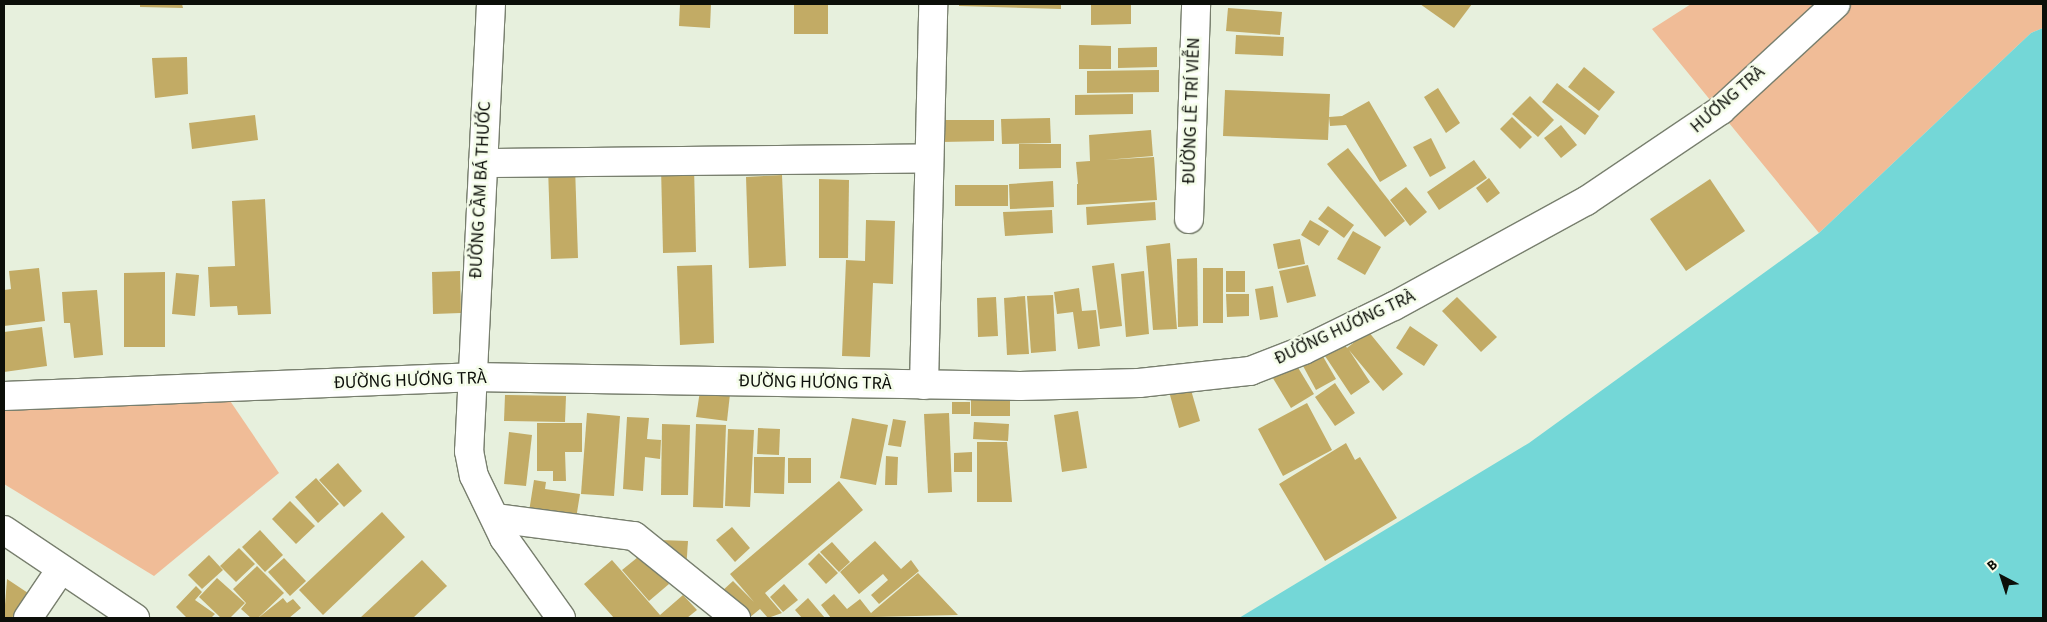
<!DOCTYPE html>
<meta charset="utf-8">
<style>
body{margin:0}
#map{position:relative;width:2047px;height:622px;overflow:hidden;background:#e7f0dd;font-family:"Source Sans 3",sans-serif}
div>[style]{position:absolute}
.green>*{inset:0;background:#f0bc97}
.water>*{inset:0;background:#74d7d7}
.building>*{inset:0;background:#c2ab65}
.roads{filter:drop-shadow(1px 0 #787f6e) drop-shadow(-1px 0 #787f6e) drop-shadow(0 1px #787f6e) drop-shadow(0 -1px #787f6e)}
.minor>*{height:28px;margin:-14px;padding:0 14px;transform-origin:14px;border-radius:14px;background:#fff}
.major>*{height:28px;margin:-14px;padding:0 14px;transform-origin:14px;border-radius:14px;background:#fff}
span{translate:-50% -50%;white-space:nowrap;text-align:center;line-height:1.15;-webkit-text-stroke:5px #f5fdea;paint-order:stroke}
.street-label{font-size:18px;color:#0c0f09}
.frame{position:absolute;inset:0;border:5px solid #0c0f09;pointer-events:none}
.north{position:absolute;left:1977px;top:552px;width:50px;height:50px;-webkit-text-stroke:4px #f5fdea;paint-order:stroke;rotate:320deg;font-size:14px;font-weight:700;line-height:20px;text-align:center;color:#0c0f09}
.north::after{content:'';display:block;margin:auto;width:18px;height:22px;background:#0c0f09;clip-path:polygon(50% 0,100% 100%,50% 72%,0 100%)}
</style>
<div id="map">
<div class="green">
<div style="clip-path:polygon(1691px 4px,2043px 4px,2043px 28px,2031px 33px,1819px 233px,1652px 29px)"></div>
<div style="clip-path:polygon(222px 389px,279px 473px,154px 576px,4px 484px,4px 408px)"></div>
</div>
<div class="water">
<div style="clip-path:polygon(2043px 28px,2043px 618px,1239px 618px,1529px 443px,1819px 233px,2031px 33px)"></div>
</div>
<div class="building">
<div style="clip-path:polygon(140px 4px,182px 4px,183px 8px,140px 7px)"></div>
<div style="clip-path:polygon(680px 4px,711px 4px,710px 28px,679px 26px)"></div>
<div style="clip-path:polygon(794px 4px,828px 4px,828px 34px,794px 34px)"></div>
<div style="clip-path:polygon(959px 4px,1061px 4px,1061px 9px,959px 6px)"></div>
<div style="clip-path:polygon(1091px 4px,1131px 4px,1131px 24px,1091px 25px)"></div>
<div style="clip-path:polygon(1420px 4px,1472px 4px,1454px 28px)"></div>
<div style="clip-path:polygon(1228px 8px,1282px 12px,1280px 35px,1226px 31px)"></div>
<div style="clip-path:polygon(1236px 35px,1284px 37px,1283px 56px,1235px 54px)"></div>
<div style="clip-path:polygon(1079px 45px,1111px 46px,1111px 69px,1079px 69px)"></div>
<div style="clip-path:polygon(1157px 47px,1157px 67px,1118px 68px,1118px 48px)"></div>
<div style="clip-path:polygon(187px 57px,188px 94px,155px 98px,152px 58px)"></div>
<div style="clip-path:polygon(1584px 67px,1615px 92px,1599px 111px,1568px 87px)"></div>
<div style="clip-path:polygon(1159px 70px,1159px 92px,1087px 93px,1087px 71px)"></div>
<div style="clip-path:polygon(1557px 83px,1599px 116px,1585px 135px,1542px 102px)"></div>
<div style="clip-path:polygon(1438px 88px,1460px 123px,1446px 133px,1424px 97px)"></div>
<div style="clip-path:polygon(1225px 90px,1330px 94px,1328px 140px,1223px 136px)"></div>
<div style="clip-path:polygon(1133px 94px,1133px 114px,1075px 115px,1075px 95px)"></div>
<div style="clip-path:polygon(1530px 96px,1554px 120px,1538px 137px,1512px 114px)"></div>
<div style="clip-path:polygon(1369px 101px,1407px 166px,1380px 182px,1346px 125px,1330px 126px,1329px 117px,1342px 116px)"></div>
<div style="clip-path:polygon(255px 115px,258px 140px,192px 149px,189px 123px)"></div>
<div style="clip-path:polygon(1512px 117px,1532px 137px,1520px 149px,1500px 129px)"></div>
<div style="clip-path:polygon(1050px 118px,1051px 143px,1002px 144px,1001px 119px)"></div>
<div style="clip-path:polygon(941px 120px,994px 120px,994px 141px,941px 142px)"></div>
<div style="clip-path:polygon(1561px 125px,1577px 145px,1561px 158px,1544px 138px)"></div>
<div style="clip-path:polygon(1151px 130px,1153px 156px,1105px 160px,1154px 157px,1157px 200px,1077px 205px,1077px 184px,1129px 181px,1078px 184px,1076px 162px,1090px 161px,1089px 135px)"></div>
<div style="clip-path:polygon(1431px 138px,1446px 168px,1430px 177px,1413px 147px)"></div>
<div style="clip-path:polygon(1019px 144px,1061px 144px,1061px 168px,1019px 169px)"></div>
<div style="clip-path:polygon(1348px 148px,1405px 221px,1385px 237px,1327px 164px)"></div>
<div style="clip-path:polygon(1474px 160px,1487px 178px,1439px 210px,1427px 192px)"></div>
<div style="clip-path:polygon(575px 166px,578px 258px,551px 259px,548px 167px)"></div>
<div style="clip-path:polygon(694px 166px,696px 252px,663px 253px,661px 167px)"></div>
<div style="clip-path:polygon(782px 175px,786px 266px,749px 268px,746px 177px)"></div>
<div style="clip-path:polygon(1489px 178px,1500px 193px,1487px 203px,1476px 188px)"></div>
<div style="clip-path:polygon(819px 179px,849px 180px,848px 258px,819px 258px)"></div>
<div style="clip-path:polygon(1710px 179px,1745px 231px,1686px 271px,1650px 219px)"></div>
<div style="clip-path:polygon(1053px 181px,1054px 207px,1010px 209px,1009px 184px)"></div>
<div style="clip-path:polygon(955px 185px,1008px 185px,1008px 206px,955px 206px)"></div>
<div style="clip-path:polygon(1406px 187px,1427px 212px,1410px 226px,1390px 200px)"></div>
<div style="clip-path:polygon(265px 199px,271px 314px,238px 315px,237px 306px,210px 307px,208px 267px,235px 266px,232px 201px)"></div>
<div style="clip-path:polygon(1155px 202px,1156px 220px,1087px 225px,1086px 207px)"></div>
<div style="clip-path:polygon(1328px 206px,1354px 225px,1344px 238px,1318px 219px)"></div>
<div style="clip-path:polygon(1052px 210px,1053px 233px,1005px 236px,1003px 212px)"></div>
<div style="clip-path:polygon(866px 220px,895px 221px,893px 284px,873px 283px,870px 357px,842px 356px,846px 260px,865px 261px)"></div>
<div style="clip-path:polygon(1310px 220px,1329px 231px,1319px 246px,1301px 235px)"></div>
<div style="clip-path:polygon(1353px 231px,1381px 247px,1365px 275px,1337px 259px)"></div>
<div style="clip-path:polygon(1300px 239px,1305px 264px,1278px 269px,1273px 244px)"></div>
<div style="clip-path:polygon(1170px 243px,1177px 329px,1153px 330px,1146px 246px)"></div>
<div style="clip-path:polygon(1197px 258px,1198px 326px,1178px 327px,1177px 259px)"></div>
<div style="clip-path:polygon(1114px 263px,1122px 326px,1100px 329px,1092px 266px)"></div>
<div style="clip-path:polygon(712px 265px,714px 343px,680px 345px,677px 266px)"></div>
<div style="clip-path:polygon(1308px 265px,1316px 296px,1287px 303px,1279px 271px)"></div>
<div style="clip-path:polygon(39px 268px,45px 321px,4px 326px,4px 290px,11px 289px,9px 271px)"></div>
<div style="clip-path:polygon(1203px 268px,1223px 268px,1223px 323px,1203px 323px)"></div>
<div style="clip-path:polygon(460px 271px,461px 313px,433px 314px,432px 272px)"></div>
<div style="clip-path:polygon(1144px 271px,1149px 334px,1126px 337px,1121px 274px)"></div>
<div style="clip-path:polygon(1226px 271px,1245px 271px,1245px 292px,1226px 292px)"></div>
<div style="clip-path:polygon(165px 272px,165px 347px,124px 347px,124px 273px)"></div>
<div style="clip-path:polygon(176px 273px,199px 275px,195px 316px,172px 314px)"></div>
<div style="clip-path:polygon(1273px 286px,1278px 317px,1260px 320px,1255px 289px)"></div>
<div style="clip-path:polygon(1079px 288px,1082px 311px,1096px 310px,1100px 346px,1078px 349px,1073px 312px,1057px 314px,1054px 292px)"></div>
<div style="clip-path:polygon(97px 290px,103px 355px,74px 358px,70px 323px,64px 323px,62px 292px)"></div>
<div style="clip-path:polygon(1226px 294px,1249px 294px,1249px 316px,1227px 317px)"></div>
<div style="clip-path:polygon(1053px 295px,1056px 351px,1031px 353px,1027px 296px)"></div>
<div style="clip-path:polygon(1025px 296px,1029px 354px,1007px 355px,1004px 298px)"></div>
<div style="clip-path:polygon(996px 297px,998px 336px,978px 337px,977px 298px)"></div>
<div style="clip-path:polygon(1457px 297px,1497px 337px,1481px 352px,1442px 311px)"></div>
<div style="clip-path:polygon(1410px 326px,1438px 345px,1424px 366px,1396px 348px)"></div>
<div style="clip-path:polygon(42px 327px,47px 366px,4px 372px,4px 332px)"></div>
<div style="clip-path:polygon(1368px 331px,1403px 374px,1383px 391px,1349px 350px,1370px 382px,1351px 395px,1321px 350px,1340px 337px,1347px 348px)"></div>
<div style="clip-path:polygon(1321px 353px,1336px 379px,1316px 390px,1302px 364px)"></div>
<div style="clip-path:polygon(1294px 361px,1314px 394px,1291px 408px,1271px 375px)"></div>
<div style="clip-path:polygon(1335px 383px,1355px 413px,1335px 426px,1315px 397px)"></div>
<div style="clip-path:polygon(1191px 390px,1200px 421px,1179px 428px,1170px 395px)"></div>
<div style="clip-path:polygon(700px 391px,730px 394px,727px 421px,696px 417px)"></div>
<div style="clip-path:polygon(505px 395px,566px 396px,565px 422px,504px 421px)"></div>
<div style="clip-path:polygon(971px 397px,1010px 397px,1010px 416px,971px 416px)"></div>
<div style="clip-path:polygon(952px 402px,970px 402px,970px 414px,952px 414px)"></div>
<div style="clip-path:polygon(1307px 403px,1332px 450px,1283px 476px,1258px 429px)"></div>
<div style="clip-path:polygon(1078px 411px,1087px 468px,1062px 472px,1054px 415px)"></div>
<div style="clip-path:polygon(587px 413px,620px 416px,614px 496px,581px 494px)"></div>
<div style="clip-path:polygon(949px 413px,952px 492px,928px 493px,924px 414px)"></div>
<div style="clip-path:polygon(627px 417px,649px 418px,647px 439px,661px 440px,660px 459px,645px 457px,643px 491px,623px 489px)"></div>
<div style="clip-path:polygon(852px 418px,888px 425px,876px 485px,840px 478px)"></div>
<div style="clip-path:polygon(893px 419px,906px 421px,901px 447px,888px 445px)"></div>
<div style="clip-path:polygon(974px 422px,1009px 424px,1008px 441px,973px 439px)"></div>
<div style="clip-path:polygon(537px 423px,582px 423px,582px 452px,565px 452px,566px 481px,553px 481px,553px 471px,537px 471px)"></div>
<div style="clip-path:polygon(662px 424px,690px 425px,688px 495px,661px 495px)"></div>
<div style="clip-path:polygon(696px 424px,726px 425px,723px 508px,693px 507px)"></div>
<div style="clip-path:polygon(758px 428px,780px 429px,779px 455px,757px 454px)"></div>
<div style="clip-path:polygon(728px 429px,754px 430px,750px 507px,725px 506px)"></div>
<div style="clip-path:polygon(509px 432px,532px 435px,526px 486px,504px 484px)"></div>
<div style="clip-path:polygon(977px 442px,1007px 442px,1012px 502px,977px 502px)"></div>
<div style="clip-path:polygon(1346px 443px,1355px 460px,1360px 457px,1397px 518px,1325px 561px,1279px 484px)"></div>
<div style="clip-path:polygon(972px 452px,972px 472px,954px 472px,954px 453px)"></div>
<div style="clip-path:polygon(886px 456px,898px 457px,897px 485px,885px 485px)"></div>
<div style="clip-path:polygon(754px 457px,785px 457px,784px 494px,754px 493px)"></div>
<div style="clip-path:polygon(788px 458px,811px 458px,811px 483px,788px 483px)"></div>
<div style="clip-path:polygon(338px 463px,362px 491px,344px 507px,319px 480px)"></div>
<div style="clip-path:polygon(316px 478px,339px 504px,318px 523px,295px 497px)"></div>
<div style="clip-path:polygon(534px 480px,546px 482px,545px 489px,580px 494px,575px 525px,528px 518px)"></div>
<div style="clip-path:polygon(839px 481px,863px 510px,765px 593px,782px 613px,768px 618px,760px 609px,749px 618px,710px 602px,733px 581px,754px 602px,730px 574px)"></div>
<div style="clip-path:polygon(290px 501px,315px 526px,296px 544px,272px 519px)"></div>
<div style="clip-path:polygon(382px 512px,405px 537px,323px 615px,299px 590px)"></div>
<div style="clip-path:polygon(732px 527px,750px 548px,735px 562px,716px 540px)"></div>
<div style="clip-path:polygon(260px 530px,283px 555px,265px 572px,242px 547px)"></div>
<div style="clip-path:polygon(659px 540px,688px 541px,686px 570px)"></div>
<div style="clip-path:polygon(875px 541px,901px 569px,911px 560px,919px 571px,879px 604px,871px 595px,888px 580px,883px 574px,859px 594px,840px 572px)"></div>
<div style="clip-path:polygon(832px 542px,850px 562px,839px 572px,820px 552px)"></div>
<div style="clip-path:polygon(239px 548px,255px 564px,236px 582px,220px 566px)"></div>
<div style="clip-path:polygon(643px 553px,669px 584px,649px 601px,622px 570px)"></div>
<div style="clip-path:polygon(819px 553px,838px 573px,826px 584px,808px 564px)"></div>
<div style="clip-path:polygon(209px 555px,223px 570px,202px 589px,188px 575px)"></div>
<div style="clip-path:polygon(284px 558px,306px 581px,290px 596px,268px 572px)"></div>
<div style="clip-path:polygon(422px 560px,447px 586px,413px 618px,360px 618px)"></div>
<div style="clip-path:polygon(612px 560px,660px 615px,683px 595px,697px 610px,687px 618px,614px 618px,584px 584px)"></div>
<div style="clip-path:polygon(257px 566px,284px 593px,258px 618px,251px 618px,241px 609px,246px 603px,233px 589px)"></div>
<div style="clip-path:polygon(918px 573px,958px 615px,831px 618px,821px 605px,834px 594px,847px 609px,860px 599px,871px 613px)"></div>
<div style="clip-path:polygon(217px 578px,245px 603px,230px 618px,221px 618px,199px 597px)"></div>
<div style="clip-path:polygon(7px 579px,28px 593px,12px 618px,4px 618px)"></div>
<div style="clip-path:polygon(784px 584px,798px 600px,783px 612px,770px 597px)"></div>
<div style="clip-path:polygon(196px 586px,202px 592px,195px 600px,215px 614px,211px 618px,187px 618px,176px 607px)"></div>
<div style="clip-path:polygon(283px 598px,287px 603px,293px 599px,301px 608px,289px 618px,258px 618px)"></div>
<div style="clip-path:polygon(808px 598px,825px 618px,802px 618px,795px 610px)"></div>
</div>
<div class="roads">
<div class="minor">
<div style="left:491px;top:4px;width:448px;rotate:92.8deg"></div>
<div style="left:469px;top:451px;width:25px;rotate:79deg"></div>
<div style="left:474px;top:476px;width:69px;rotate:64.2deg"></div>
<div style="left:504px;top:538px;width:98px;rotate:54.5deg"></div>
<div style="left:483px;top:163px;width:446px;rotate:-0.6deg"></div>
<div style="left:1189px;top:219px;width:215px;rotate:-88.1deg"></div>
<div style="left:924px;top:385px;width:381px;rotate:-88.6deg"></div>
<div style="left:4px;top:396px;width:468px;rotate:-2.3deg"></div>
<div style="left:472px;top:377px;width:548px;rotate:0.94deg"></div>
<div style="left:1020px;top:386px;width:119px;rotate:-1.4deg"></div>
<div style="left:1139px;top:383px;width:112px;rotate:-6.2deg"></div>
<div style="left:1250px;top:371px;width:58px;rotate:-21.3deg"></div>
<div style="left:1304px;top:350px;width:100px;rotate:-26.1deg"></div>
<div style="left:1394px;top:306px;width:219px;rotate:-28.7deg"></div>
<div style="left:1586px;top:201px;width:163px;rotate:-34deg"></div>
<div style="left:1721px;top:110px;width:156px;rotate:-42.7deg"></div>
<div style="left:495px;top:518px;width:140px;rotate:7.4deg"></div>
<div style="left:634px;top:536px;width:131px;rotate:38.8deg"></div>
<div style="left:28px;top:618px;width:59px;rotate:-56deg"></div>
</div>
<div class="major">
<div style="left:4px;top:530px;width:158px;rotate:33.9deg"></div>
</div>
</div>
<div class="street-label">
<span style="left:1728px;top:100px;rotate:-41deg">HƯƠNG TRÀ</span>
<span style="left:1192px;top:111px;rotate:-88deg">ĐƯỜNG LÊ TRÍ VIỄN</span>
<span style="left:481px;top:190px;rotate:-87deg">ĐƯỜNG CẦM BÁ THƯỚC</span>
<span style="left:1345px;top:328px;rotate:-25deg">ĐƯỜNG HƯƠNG TRÀ</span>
<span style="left:410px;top:381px;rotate:-2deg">ĐƯỜNG HƯƠNG TRÀ</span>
<span style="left:815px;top:383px;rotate:1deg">ĐƯỜNG HƯƠNG TRÀ</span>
</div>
<div class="frame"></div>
<div class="north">B</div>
</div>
